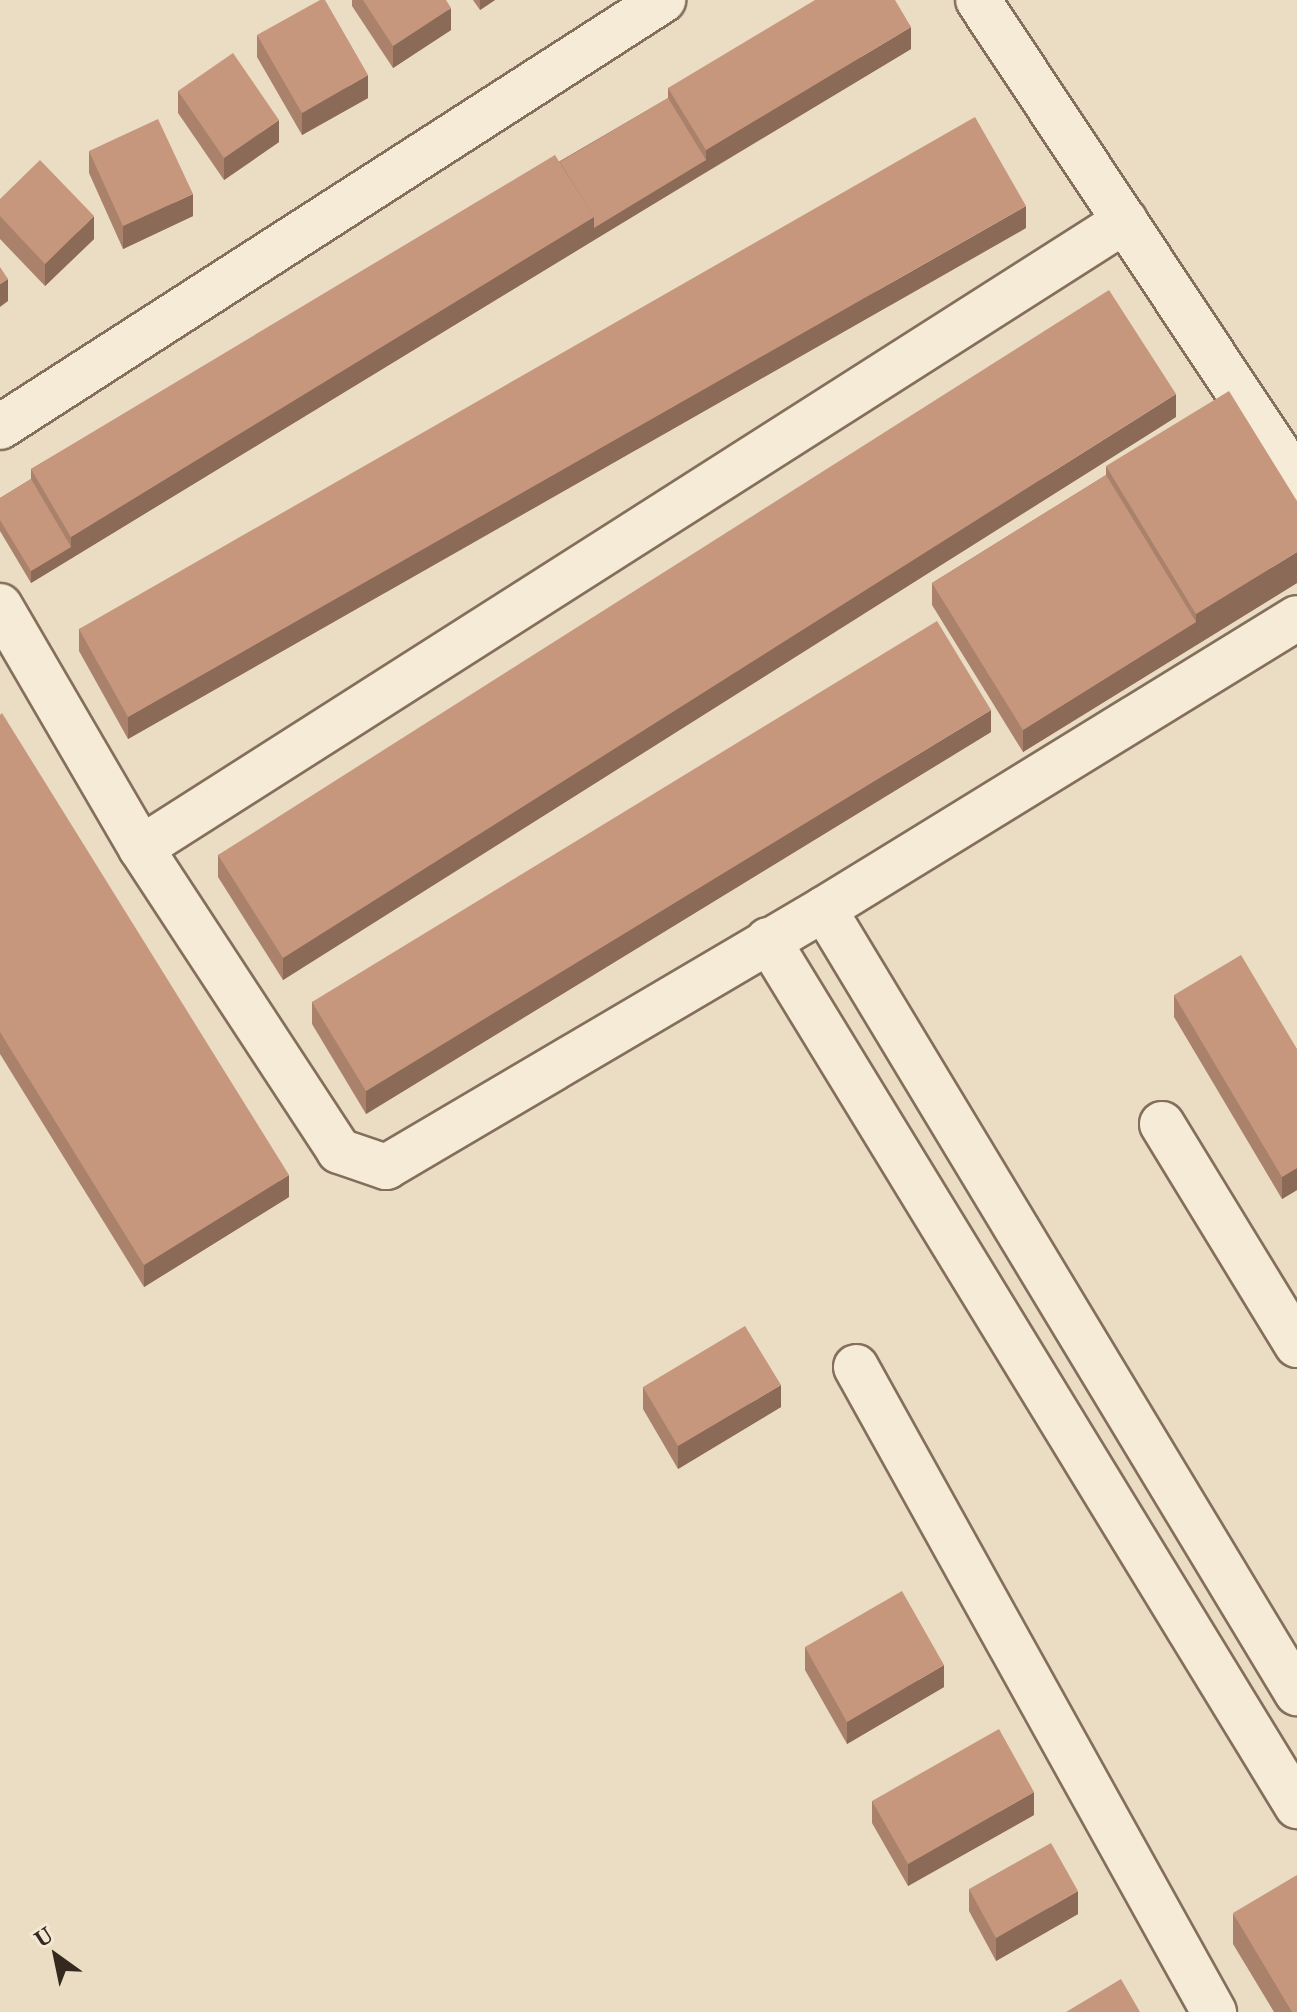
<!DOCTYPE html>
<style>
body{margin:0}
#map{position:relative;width:1297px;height:2012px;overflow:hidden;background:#eaddc4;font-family:"Noto Serif",serif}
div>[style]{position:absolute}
.roads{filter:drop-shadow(2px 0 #846f5c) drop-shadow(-2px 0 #846f5c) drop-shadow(0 2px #846f5c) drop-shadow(0 -2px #846f5c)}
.minor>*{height:44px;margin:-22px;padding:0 22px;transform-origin:22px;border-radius:22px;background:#f6ebd7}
.wall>*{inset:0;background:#aa826c}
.shaded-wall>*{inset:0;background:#8b6a58}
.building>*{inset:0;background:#c6977d}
span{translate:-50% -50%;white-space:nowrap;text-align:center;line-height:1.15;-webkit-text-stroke:6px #f2e8d3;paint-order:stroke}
.north{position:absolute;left:16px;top:1916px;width:80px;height:80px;-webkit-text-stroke:6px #f2e8d3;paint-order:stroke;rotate:327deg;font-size:22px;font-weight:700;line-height:32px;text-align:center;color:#35281f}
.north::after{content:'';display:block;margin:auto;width:28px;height:36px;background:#35281f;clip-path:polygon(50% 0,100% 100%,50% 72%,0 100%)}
</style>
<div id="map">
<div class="roads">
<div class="minor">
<div style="left:978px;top:0;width:577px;rotate:56.45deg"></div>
<div style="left:0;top:427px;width:789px;rotate:-32.78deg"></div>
<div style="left:0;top:606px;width:280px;rotate:59.8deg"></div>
<div style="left:141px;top:848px;width:362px;rotate:56.8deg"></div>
<div style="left:339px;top:1151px;width:50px;rotate:18.8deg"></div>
<div style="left:386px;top:1167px;width:508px;rotate:-30.5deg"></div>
<div style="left:824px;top:909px;width:555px;rotate:-31.6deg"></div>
<div style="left:141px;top:848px;width:1167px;rotate:-32.51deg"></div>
<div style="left:824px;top:909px;width:916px;rotate:58.9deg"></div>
<div style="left:768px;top:940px;width:1015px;rotate:58.58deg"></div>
<div style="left:1162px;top:1124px;width:259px;rotate:58.6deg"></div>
<div style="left:856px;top:1367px;width:738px;rotate:60.97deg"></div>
</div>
</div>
<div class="wall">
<div style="clip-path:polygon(352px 0,446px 0,451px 30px,393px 68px,352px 6px)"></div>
<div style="clip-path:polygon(473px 0,495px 0,480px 10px)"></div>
<div style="clip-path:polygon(257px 35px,368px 98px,302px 135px,257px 57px)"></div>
<div style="clip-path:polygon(911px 49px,594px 240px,31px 583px,0 531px,0 498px,31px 479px,31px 469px,668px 98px,668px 88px)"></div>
<div style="clip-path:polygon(178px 91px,279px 142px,224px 180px,178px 113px)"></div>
<div style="clip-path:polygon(89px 151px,193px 216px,123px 249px,89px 173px)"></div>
<div style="clip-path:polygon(0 199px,94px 239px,45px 286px,0 239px)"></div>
<div style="clip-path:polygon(1026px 228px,128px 739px,79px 651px,79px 629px)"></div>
<div style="clip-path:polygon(1176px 417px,283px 980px,218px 877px,218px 855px)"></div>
<div style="clip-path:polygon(1106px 466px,1297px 583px,1023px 752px,932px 605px,932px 583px,1106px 475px)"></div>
<div style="clip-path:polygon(0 715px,289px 1197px,144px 1287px,0 1054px)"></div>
<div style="clip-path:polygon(991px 732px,366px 1114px,312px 1024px,312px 1002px)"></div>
<div style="clip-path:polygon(1174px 995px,1297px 1049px,1297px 1190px,1282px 1199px,1174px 1017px)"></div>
<div style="clip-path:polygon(643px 1387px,781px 1407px,678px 1469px,643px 1409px)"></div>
<div style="clip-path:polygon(805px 1647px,944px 1687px,847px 1744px,805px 1670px)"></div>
<div style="clip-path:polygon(872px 1801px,1034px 1815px,908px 1886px,872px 1823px)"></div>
<div style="clip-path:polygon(969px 1889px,1078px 1914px,996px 1961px,969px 1911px)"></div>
<div style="clip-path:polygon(1233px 1913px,1297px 2012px,1274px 2012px,1233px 1944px)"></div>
</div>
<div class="shaded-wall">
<div style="clip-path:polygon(480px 0,495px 0,480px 10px)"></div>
<div style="clip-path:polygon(451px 8px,451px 30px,393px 68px,393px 46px)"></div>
<div style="clip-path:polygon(911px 27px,911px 49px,706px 172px,706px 150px)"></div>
<div style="clip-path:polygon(368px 75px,368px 98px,302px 135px,302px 113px)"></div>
<div style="clip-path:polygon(279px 120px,279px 142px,224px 180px,224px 158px)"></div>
<div style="clip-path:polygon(706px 160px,706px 172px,31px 583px,31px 571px,71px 547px,71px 537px,594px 217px)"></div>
<div style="clip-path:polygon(193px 194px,193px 216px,123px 249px,123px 226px)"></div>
<div style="clip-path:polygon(1026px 206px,1026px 228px,128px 739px,128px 717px)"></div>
<div style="clip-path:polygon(94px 216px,94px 239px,45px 286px,45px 264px)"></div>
<div style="clip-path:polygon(8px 279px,8px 301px,0 307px,0 284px)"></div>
<div style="clip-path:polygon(1176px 394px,1176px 417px,283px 980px,283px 958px)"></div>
<div style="clip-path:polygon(1297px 552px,1297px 583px,1023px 752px,1023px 730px,1196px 622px,1196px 614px)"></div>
<div style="clip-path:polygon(991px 710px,991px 732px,366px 1114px,366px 1091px)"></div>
<div style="clip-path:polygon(1297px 1168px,1297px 1190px,1282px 1199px,1282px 1177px)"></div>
<div style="clip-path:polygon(289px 1175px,289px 1197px,144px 1287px,144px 1265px)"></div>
<div style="clip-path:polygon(781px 1385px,781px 1407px,678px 1469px,678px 1446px)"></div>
<div style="clip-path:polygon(944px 1665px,944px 1687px,847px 1744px,847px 1722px)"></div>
<div style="clip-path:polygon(1034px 1792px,1034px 1815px,908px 1886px,908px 1864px)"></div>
<div style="clip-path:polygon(1078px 1891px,1078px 1914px,996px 1961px,996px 1938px)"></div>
</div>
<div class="building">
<div style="clip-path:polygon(320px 0,325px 0,368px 75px,302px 113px,257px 35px)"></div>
<div style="clip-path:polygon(363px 0,446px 0,451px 8px,393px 46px)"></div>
<div style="clip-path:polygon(815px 0,895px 0,911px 27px,706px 150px,668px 88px)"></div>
<div style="clip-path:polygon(233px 53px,279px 120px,224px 158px,178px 91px)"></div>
<div style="clip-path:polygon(668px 98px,706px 160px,594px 228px,594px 217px,560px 162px)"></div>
<div style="clip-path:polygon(975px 117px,1026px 206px,128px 717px,79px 629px)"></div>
<div style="clip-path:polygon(158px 119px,193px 194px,123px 226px,89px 151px)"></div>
<div style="clip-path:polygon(555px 155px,594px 217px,71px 537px,31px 469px)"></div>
<div style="clip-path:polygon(40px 160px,94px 216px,45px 264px,0 216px,0 199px)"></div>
<div style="clip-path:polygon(0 267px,8px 279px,0 284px)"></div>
<div style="clip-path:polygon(1109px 290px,1176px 394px,283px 958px,218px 855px)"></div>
<div style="clip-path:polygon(1229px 391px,1297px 501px,1297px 552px,1196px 614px,1106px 466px)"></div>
<div style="clip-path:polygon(1106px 475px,1196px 622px,1023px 730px,932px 583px)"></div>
<div style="clip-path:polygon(31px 479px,71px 547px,31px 571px,0 520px,0 498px)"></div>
<div style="clip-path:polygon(937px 621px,991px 710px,366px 1091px,312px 1002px)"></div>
<div style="clip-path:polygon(2px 713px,289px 1175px,144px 1265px,0 1032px,0 715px)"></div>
<div style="clip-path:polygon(1241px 955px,1297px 1049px,1297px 1168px,1282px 1177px,1174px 995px)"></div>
<div style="clip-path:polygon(745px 1326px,781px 1385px,678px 1446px,643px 1387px)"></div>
<div style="clip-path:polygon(902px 1591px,944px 1665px,847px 1722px,805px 1647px)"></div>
<div style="clip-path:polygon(999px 1729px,1034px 1792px,908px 1864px,872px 1801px)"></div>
<div style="clip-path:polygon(1051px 1843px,1078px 1891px,996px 1938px,969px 1889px)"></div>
<div style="clip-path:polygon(1297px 1875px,1297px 2012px,1292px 2012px,1233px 1913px)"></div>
<div style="clip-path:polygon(1121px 1979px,1140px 2012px,1066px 2012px)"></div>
</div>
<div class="north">U</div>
</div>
